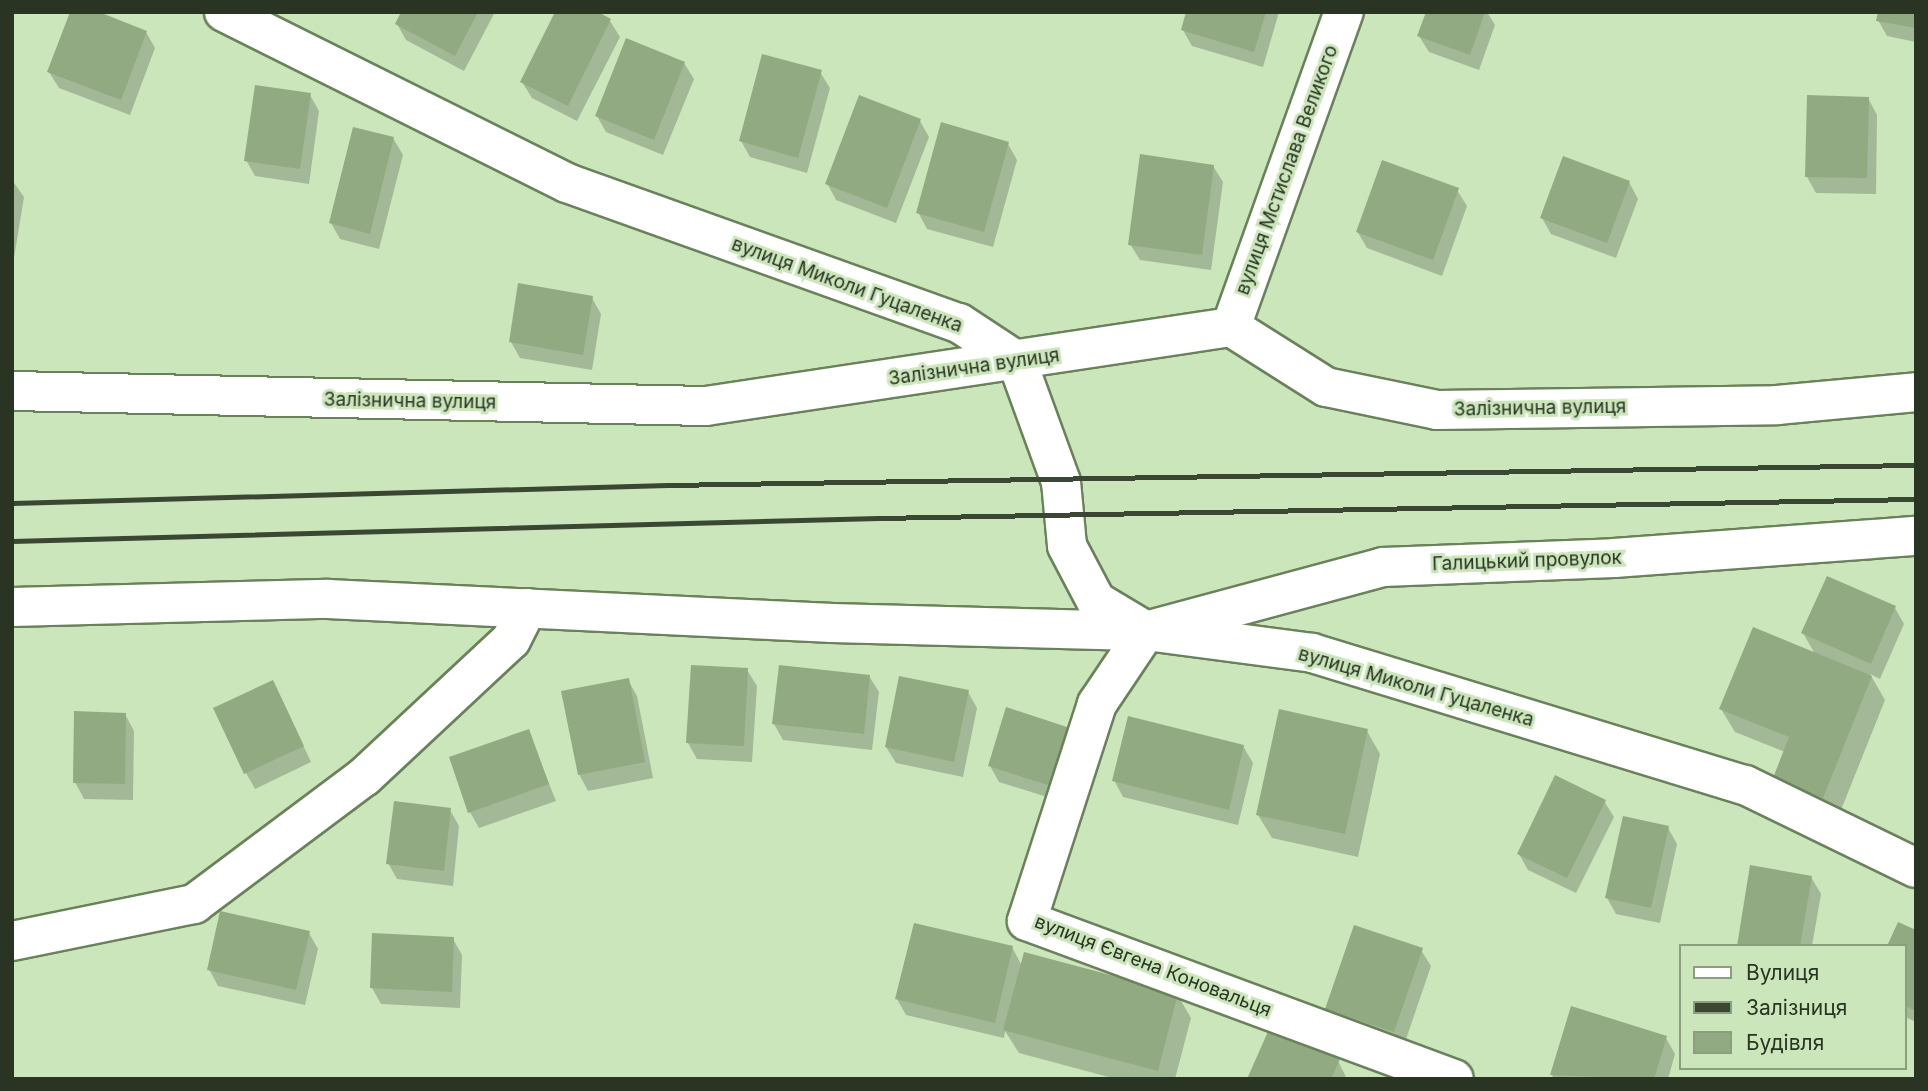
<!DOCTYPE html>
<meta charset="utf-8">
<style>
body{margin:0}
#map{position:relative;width:1928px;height:1091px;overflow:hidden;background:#cce6bc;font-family:Inter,sans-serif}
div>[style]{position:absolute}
.shadow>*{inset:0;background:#0003}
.building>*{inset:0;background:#91aa82}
.roads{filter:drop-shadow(2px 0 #6a825b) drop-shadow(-2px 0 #6a825b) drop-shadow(0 2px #6a825b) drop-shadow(0 -2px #6a825b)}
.minor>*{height:38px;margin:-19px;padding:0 19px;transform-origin:19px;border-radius:19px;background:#fff}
.rail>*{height:5px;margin:-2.5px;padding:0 2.5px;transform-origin:2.5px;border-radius:2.5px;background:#3a4733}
span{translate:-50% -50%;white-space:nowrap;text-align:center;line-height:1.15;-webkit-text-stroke:6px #cce6bc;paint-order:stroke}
.street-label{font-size:19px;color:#293423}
.frame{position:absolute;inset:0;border:14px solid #293423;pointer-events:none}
.legend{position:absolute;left:1679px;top:944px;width:228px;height:126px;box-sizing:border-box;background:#cce6bc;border:2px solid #8b9f7f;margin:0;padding:9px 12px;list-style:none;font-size:21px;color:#293423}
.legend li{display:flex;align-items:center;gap:14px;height:35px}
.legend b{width:35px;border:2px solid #8b9f7f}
</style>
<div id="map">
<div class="shadow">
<div style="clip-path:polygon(403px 12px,495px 12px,464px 71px,406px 40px,397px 24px)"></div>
<div style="clip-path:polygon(1188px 12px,1279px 12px,1263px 67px,1192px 46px,1183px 30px)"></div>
<div style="clip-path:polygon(1428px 12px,1487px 12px,1495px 25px,1479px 70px,1429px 52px,1419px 36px)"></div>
<div style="clip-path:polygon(1916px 12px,1916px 42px,1887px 36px,1878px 20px)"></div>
<div style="clip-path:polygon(610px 21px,620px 37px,577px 121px,532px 98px,522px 82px)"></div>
<div style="clip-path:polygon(146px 32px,155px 48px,130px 115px,59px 88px,49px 72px)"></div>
<div style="clip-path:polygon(684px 63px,694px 79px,663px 155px,606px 132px,597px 116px)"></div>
<div style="clip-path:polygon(820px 72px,830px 88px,807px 173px,750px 157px,741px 141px)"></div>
<div style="clip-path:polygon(310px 95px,319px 111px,309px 184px,255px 176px,246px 160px)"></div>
<div style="clip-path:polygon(1868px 98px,1877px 115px,1876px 194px,1816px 193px,1807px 177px)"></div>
<div style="clip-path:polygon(920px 121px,929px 137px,896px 223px,836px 200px,827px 183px)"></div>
<div style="clip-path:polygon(393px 138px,403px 155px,379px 249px,340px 239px,331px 223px)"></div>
<div style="clip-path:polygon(1008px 144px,1017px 160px,993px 247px,927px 229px,918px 212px)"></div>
<div style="clip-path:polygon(1213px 166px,1223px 182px,1211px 270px,1140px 260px,1130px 244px)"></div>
<div style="clip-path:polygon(12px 180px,24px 197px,12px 270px)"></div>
<div style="clip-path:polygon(1629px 182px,1638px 199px,1616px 258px,1551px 234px,1542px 218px)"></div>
<div style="clip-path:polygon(1457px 190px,1467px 206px,1442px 276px,1367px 248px,1357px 231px)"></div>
<div style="clip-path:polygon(592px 298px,601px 314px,592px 370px,520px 358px,511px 342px)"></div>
<div style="clip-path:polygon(1895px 608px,1904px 624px,1880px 679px,1870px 674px,1885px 700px,1837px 820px,1775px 778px,1785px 752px,1735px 732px,1721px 709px,1815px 654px,1803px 633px)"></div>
<div style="clip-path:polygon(747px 670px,757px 686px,752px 762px,697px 759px,688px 743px)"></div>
<div style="clip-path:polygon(869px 676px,879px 692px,872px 750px,783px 740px,774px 724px)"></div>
<div style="clip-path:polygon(628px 680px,637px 696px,653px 778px,588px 791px,579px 774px)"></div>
<div style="clip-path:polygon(968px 692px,977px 708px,963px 777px,896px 763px,886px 747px)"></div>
<div style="clip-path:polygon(281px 698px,311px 762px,255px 789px,246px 773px)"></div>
<div style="clip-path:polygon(125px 714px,134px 731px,133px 800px,84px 799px,75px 782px)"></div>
<div style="clip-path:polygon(528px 731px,556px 801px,479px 828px,470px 812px)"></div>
<div style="clip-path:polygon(1367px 731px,1380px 754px,1358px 857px,1272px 838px,1258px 815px)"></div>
<div style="clip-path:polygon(1078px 746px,1060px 801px,999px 782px,990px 766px)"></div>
<div style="clip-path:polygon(1243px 746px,1253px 763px,1238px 825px,1123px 797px,1114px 780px)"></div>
<div style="clip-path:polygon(1604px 801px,1614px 817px,1576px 893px,1528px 870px,1519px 854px)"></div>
<div style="clip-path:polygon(450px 810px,459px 826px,453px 886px,397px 879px,388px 863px)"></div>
<div style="clip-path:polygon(1668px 828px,1677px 844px,1660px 923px,1616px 914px,1607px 898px)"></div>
<div style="clip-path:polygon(1811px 877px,1821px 894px,1812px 946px,1739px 946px)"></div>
<div style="clip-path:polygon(1916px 932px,1916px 1022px,1905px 1017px,1905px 946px)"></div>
<div style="clip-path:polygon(309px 933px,318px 949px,305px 1005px,218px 986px,209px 969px)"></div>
<div style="clip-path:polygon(453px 939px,462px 955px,460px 1008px,381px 1004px,372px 988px)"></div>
<div style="clip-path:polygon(1012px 947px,1022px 966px,1177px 994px,1191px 1018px,1175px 1079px,1116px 1079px,1019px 1053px,1005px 1031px,1004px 1038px,906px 1015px,897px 999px)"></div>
<div style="clip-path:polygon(1421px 950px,1431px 966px,1403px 1048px,1337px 1025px,1327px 1008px)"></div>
<div style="clip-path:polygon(1666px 1038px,1675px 1054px,1668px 1079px,1554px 1079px,1552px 1075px)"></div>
<div style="clip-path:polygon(1338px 1061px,1347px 1079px,1248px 1079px)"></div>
</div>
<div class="building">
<div style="clip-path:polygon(70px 12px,99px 12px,147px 31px,121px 100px,47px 72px)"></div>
<div style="clip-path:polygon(401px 12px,478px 12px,455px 56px,395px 24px)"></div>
<div style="clip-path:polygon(555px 12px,598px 12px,611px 19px,568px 106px,520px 82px)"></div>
<div style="clip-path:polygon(1186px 12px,1266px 12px,1254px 52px,1181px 30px)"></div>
<div style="clip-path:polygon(1426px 12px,1485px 12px,1470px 55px,1417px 36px)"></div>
<div style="clip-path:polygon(1878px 12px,1916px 12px,1916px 28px,1876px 21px)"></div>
<div style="clip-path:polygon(626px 38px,685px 62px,654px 140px,595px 116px)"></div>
<div style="clip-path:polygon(762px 54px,822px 70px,798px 158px,739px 141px)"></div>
<div style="clip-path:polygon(255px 85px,311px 93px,300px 169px,244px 161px)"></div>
<div style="clip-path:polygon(859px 95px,921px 119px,887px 208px,825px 184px)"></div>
<div style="clip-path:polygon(1807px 95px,1869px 97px,1867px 178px,1805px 177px)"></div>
<div style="clip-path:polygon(941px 122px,1009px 142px,984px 232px,916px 213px)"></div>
<div style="clip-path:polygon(353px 127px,394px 137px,370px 234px,329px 223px)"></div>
<div style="clip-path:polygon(1140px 154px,1214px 165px,1202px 255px,1128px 245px)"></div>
<div style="clip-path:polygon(1563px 156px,1630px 181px,1607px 243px,1540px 218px)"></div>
<div style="clip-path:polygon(1382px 160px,1459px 188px,1433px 260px,1356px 232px)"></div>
<div style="clip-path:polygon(518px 283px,593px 296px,583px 355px,509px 342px)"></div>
<div style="clip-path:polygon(1827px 576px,1896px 606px,1871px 664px,1801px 633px)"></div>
<div style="clip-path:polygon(1753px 627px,1872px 676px,1823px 798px,1773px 778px,1789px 737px,1719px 709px)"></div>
<div style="clip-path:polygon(691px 665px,748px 668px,744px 746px,686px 743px)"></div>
<div style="clip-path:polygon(779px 665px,870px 675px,864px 734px,772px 724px)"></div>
<div style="clip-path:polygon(899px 676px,969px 690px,954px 762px,885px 747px)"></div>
<div style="clip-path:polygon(629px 678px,645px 762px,578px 775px,561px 691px)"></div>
<div style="clip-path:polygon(273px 680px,304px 746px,244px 774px,213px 708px)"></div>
<div style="clip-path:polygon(1006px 707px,1070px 728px,1051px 786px,988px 766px)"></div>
<div style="clip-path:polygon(1279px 709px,1368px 729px,1345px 834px,1256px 815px)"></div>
<div style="clip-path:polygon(74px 711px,126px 713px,125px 784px,73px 783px)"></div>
<div style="clip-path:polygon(1128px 716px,1244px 745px,1229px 810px,1112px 781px)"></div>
<div style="clip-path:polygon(529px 729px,549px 784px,468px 813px,449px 757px)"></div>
<div style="clip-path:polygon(1555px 775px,1606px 800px,1567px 878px,1517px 854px)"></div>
<div style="clip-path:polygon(394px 801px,451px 808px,444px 871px,386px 864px)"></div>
<div style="clip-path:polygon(1623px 816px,1669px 826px,1651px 908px,1605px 898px)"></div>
<div style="clip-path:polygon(1750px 865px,1812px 876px,1800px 946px,1737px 946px)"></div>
<div style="clip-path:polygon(220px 911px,310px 931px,296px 990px,207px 970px)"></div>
<div style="clip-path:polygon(1898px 922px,1916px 930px,1916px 1011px,1905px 1006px,1905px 946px,1887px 946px)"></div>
<div style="clip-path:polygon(914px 923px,1013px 946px,995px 1023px,895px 999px)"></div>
<div style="clip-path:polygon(1354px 925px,1423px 948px,1394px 1032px,1325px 1009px)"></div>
<div style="clip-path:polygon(372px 933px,454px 937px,452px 992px,370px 988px)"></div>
<div style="clip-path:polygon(1024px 952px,1178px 993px,1158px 1071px,1003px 1030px)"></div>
<div style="clip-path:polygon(1571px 1006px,1667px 1036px,1654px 1079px,1550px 1075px)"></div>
<div style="clip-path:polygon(1270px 1027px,1340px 1059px,1331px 1079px,1247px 1079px)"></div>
</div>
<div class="roads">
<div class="minor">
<div style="left:224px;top:12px;width:383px;rotate:26.5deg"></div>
<div style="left:567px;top:183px;width:416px;rotate:19.7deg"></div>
<div style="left:959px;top:323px;width:69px;rotate:33.2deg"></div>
<div style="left:1017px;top:361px;width:129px;rotate:70deg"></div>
<div style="left:1061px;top:482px;width:64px;rotate:84.6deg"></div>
<div style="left:1067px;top:546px;width:62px;rotate:62.2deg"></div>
<div style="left:1096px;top:601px;width:58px;rotate:31deg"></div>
<div style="left:1146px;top:631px;width:167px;rotate:7.5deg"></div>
<div style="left:1312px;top:653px;width:453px;rotate:17deg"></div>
<div style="left:1745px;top:785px;width:190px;rotate:25.9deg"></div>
<div style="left:1231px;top:327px;width:335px;rotate:-70.3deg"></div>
<div style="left:12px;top:391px;width:694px;rotate:1.24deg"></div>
<div style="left:706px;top:406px;width:531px;rotate:-8.56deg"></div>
<div style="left:1231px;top:327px;width:112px;rotate:32.3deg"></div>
<div style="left:1326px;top:387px;width:113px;rotate:11.7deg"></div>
<div style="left:1437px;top:410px;width:340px;rotate:-0.8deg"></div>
<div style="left:1777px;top:405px;width:140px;rotate:-5.3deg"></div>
<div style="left:12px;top:607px;width:316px;rotate:-1.5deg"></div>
<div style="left:328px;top:599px;width:505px;rotate:2.73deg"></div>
<div style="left:832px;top:623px;width:314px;rotate:1.5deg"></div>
<div style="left:1146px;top:631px;width:245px;rotate:-15.1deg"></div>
<div style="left:1383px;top:567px;width:231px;rotate:-2.2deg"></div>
<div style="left:1614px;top:558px;width:303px;rotate:-4.2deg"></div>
<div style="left:1146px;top:631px;width:88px;rotate:123.9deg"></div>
<div style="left:1097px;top:704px;width:228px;rotate:107.9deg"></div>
<div style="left:1027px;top:921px;width:455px;rotate:20.3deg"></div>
<div style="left:12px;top:941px;width:186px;rotate:-11.5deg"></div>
<div style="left:194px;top:904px;width:212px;rotate:-36.8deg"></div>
<div style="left:364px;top:777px;width:201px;rotate:-43deg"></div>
<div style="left:511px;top:640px;width:36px;rotate:-63deg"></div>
</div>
</div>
<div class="rail">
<div style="left:12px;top:503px;width:656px;rotate:-1.57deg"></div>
<div style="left:668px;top:485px;width:1248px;rotate:-0.92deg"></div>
<div style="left:12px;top:541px;width:867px;rotate:-1.52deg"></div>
<div style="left:879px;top:518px;width:1037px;rotate:-1.05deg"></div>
</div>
<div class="street-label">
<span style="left:1287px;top:170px;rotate:-70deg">вулиця Мстислава Великого</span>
<span style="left:847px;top:285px;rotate:20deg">вулиця Миколи Гуцаленка</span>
<span style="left:974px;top:367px;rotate:-8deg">Залізнична вулиця</span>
<span style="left:410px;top:401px;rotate:1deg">Залізнична вулиця</span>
<span style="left:1540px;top:408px;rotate:-1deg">Залізнична вулиця</span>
<span style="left:1527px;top:561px;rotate:-2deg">Галицький провулок</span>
<span style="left:1416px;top:687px;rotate:16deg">вулиця Миколи Гуцаленка</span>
<span style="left:1153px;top:966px;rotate:21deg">вулиця Євгена Коновальця</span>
</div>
<div class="frame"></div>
<ul class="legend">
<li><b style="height:9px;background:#fff"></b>Вулиця</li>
<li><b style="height:9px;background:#3a4733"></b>Залізниця</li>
<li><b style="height:19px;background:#91aa82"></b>Будівля</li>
</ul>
</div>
